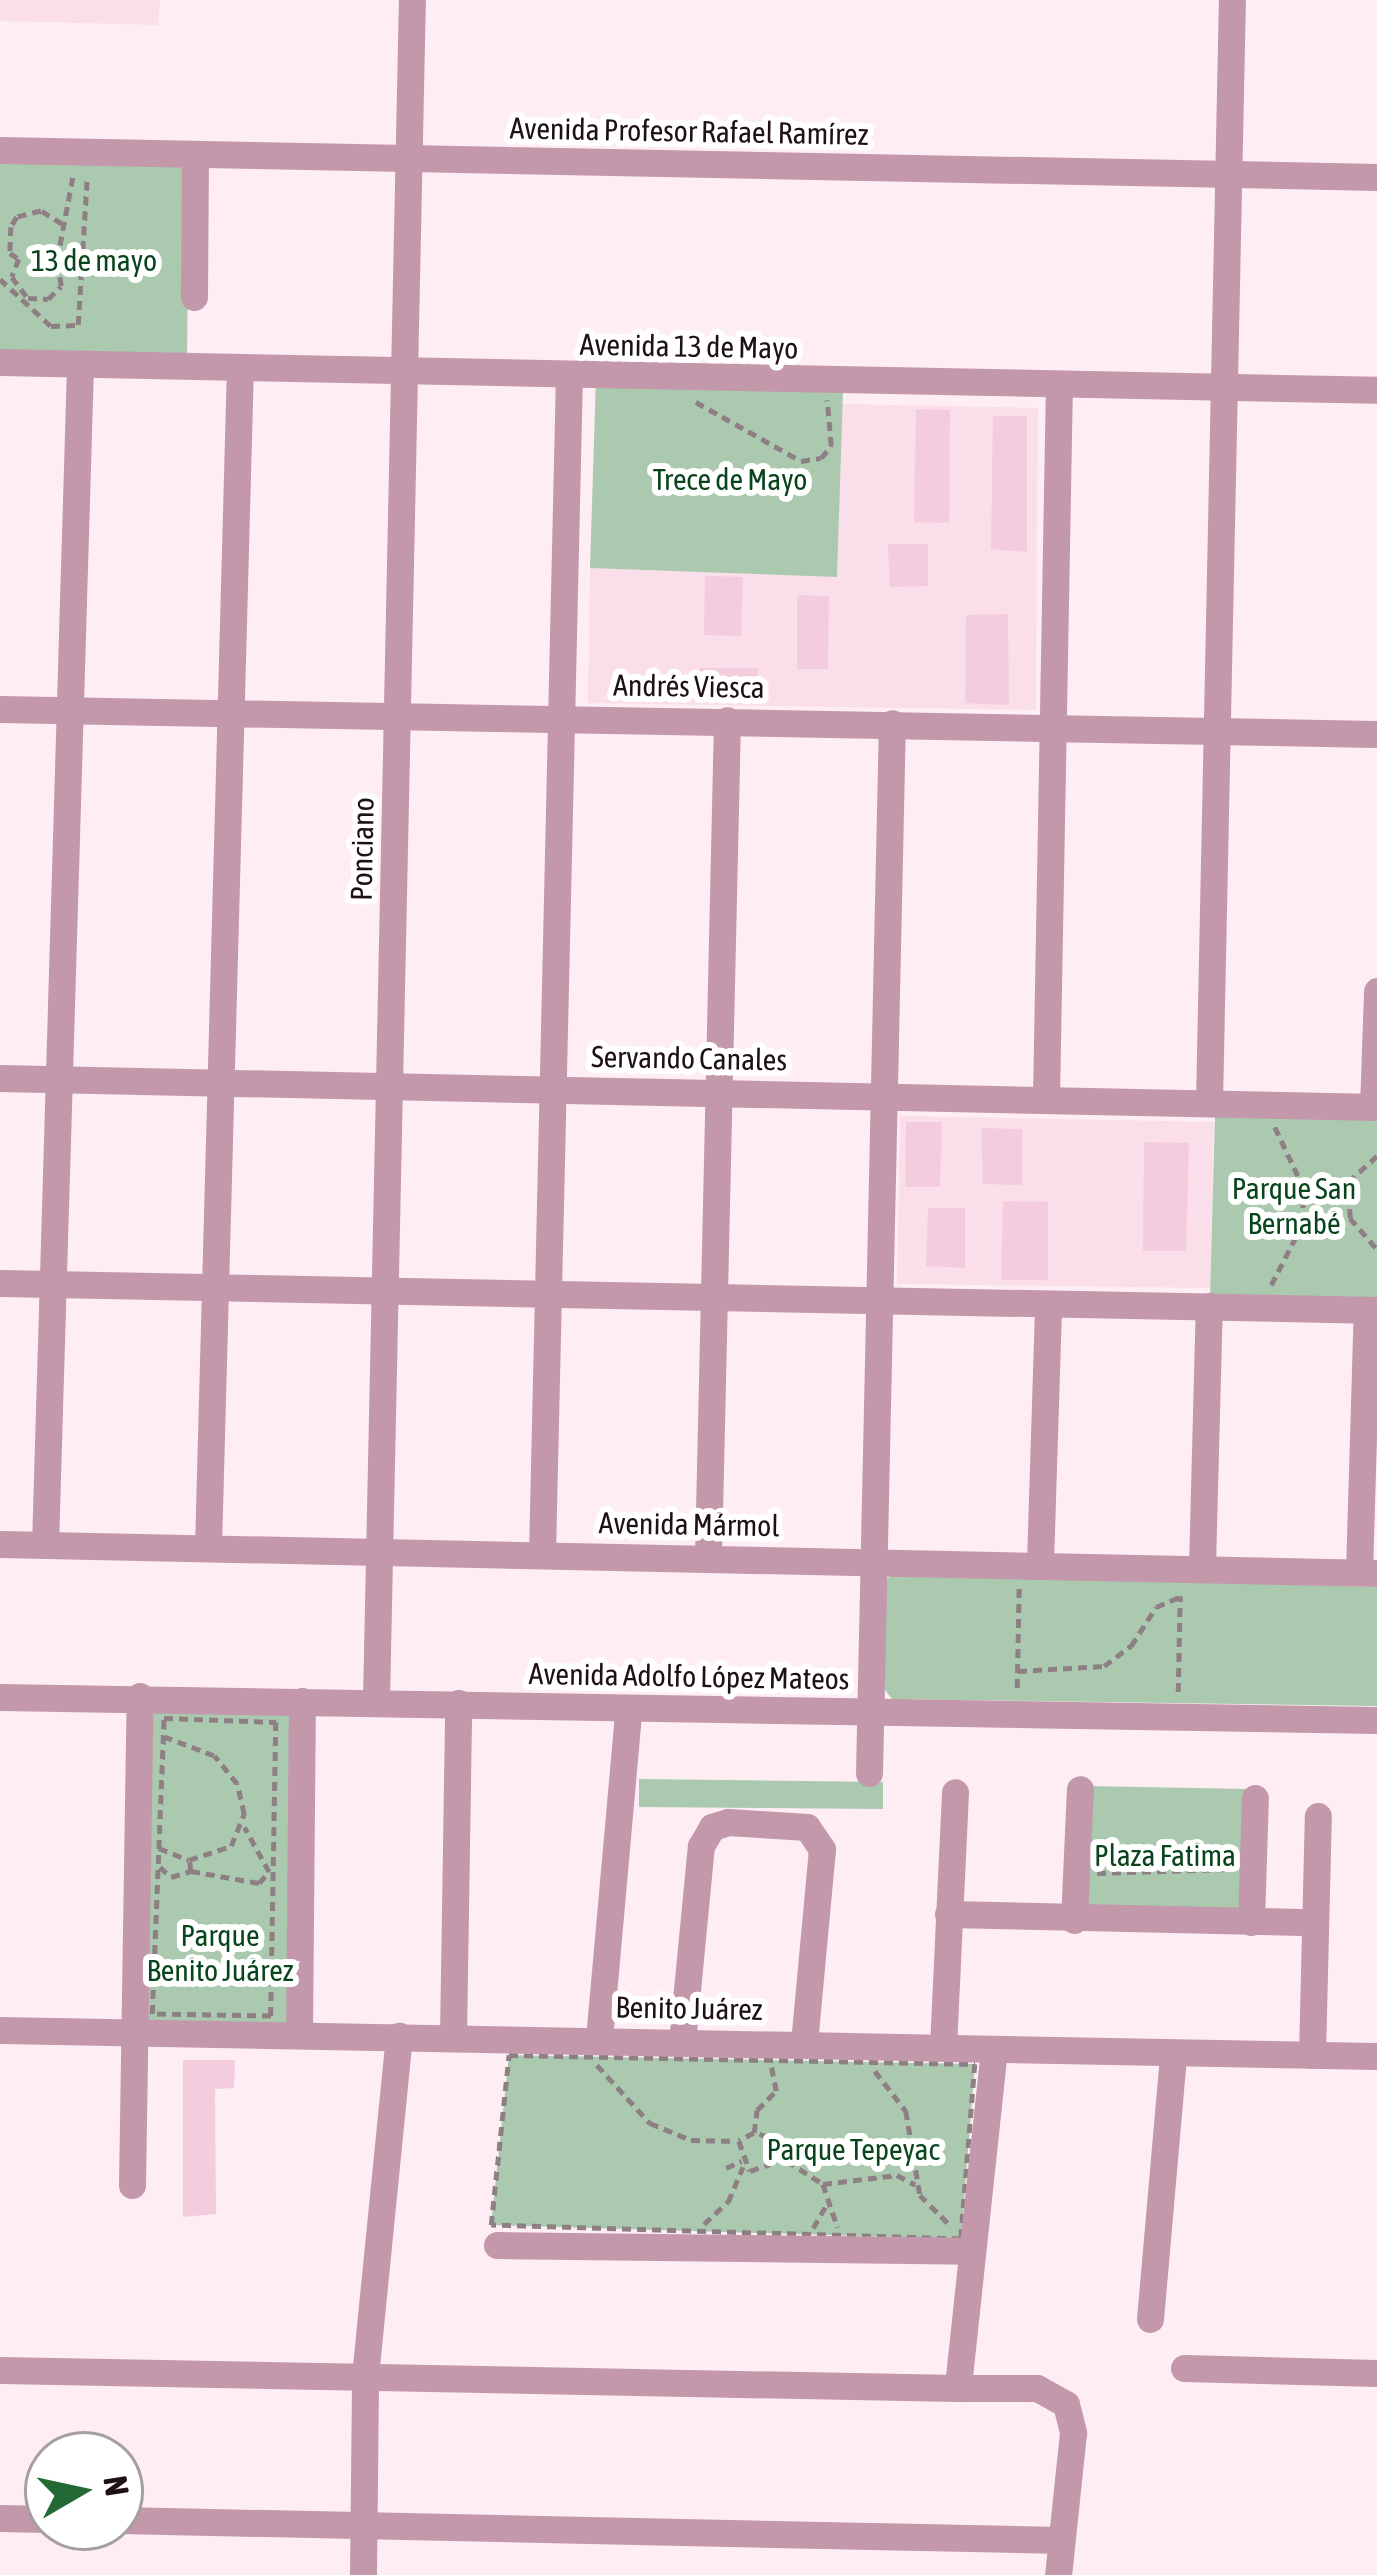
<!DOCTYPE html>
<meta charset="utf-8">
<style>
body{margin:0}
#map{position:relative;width:1377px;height:2575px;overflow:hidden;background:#feeef4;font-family:"Asap Condensed",sans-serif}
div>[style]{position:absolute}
.built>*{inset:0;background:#fadee9}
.green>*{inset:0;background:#aac9ae}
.building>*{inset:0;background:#f3cddd}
.path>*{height:4.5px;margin-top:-2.25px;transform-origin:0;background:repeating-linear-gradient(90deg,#8e7f85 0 9px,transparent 0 15px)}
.minor>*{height:27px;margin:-13.5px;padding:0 13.5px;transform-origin:13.5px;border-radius:13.5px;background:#c298aa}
span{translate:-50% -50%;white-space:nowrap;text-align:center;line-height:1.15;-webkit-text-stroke:12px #fff;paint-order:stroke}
.street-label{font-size:30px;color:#1d1016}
.park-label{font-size:30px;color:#08451c}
.north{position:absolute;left:24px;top:2431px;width:120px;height:120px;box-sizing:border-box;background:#fff;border:3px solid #a59fa2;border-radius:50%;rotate:81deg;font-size:33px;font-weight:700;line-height:48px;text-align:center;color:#1d1016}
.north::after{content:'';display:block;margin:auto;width:42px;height:54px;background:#236935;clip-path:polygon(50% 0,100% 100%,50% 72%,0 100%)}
</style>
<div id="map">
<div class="built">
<div style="clip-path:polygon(0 0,160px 0,158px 25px,0 21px)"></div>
<div style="clip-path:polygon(840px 404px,1038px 408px,1036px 710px,588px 703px,590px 568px,837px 576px)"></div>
<div style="clip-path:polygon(900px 1116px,1214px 1122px,1210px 1288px,897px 1284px)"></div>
</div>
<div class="green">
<div style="clip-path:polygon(0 153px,189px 162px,187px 364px,0 357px)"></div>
<div style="clip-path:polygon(596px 377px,843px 391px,837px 577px,590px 568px)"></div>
<div style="clip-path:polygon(1215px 1116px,1377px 1119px,1377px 1300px,1210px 1296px)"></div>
<div style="clip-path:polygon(894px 1572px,1377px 1587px,1377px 1706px,892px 1699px,883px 1687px,884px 1582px)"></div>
<div style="clip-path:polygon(151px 1708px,299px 1711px,299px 2035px,139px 2027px)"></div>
<div style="clip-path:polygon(639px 1779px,883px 1782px,883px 1809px,639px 1807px)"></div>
<div style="clip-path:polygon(1086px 1786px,1249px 1789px,1248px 1908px,1081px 1918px)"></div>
<div style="clip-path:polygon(509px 2055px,975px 2064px,961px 2239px,491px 2225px)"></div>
</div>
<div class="building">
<div style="clip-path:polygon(916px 409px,950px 410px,949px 523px,914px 522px)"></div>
<div style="clip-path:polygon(993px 416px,1027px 416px,1027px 552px,991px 549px)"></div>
<div style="clip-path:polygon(888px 544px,928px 544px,928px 586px,890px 587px)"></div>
<div style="clip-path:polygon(705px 576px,743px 577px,741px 636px,704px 635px)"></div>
<div style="clip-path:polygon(797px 595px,829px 596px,828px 669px,797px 669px)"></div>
<div style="clip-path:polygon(1008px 614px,1009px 705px,965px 703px,966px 615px)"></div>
<div style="clip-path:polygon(699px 668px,758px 668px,758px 683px,699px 683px)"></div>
<div style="clip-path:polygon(906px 1122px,942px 1122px,940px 1187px,905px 1187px)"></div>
<div style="clip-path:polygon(981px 1128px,1022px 1129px,1022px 1185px,983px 1184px)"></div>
<div style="clip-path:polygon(1144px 1142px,1189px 1143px,1186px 1251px,1143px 1251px)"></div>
<div style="clip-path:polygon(1003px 1201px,1048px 1202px,1048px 1280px,1001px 1280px)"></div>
<div style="clip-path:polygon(928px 1208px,965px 1208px,965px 1268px,926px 1266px)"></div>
<div style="clip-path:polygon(183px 2060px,235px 2060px,234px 2088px,215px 2089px,216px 2214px,183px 2217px)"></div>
</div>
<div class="path">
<div style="left:62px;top:224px;width:25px;rotate:-148deg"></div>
<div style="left:41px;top:211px;width:25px;rotate:166deg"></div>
<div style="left:17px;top:217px;width:12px;rotate:121deg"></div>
<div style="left:11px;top:227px;width:26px;rotate:92deg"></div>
<div style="left:10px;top:253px;width:11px;rotate:34deg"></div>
<div style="left:19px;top:259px;width:19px;rotate:111deg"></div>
<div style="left:12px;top:277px;width:26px;rotate:53deg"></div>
<div style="left:28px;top:298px;width:20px;rotate:3deg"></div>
<div style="left:48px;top:299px;width:18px;rotate:-45deg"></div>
<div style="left:61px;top:286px;width:26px;rotate:-99deg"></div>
<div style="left:57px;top:260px;width:86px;rotate:-79.3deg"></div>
<div style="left:0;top:279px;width:69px;rotate:42.7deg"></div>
<div style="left:51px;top:326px;width:27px;rotate:-2deg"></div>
<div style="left:78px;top:325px;width:149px;rotate:-86.5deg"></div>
<div style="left:696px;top:402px;width:120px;rotate:29.3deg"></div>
<div style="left:801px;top:461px;width:20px;rotate:-9deg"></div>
<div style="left:821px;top:458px;width:16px;rotate:-50deg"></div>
<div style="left:831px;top:446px;width:46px;rotate:-95deg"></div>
<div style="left:1275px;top:1127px;width:63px;rotate:64.7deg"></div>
<div style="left:1302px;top:1184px;width:37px;rotate:87deg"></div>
<div style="left:1304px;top:1221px;width:46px;rotate:-3.7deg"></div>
<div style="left:1350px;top:1218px;width:36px;rotate:-93deg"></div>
<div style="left:1348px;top:1182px;width:46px;rotate:177.5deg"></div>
<div style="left:1348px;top:1182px;width:39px;rotate:-42deg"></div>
<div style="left:1350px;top:1218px;width:41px;rotate:48.9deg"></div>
<div style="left:1271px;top:1285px;width:72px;rotate:-62.7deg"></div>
<div style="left:1018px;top:1671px;width:86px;rotate:-3.3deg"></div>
<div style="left:1104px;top:1666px;width:34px;rotate:-37deg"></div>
<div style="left:1131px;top:1646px;width:46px;rotate:-57.3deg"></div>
<div style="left:1156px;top:1607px;width:26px;rotate:-23deg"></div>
<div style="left:1017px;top:1688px;width:102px;rotate:-88.9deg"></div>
<div style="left:1178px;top:1692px;width:96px;rotate:-88.8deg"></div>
<div style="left:164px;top:1718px;width:112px;rotate:2deg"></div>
<div style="left:276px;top:1722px;width:294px;rotate:91deg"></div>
<div style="left:271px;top:2016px;width:119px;rotate:-179deg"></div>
<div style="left:152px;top:2014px;width:296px;rotate:-87.7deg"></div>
<div style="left:159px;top:1848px;width:32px;rotate:22deg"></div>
<div style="left:189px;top:1860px;width:44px;rotate:-18.4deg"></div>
<div style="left:231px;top:1846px;width:35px;rotate:-68deg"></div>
<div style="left:244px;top:1814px;width:31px;rotate:-103deg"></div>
<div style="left:237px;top:1784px;width:36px;rotate:-129deg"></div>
<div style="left:214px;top:1756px;width:53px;rotate:-159.2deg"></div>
<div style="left:190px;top:1862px;width:9px;rotate:84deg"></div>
<div style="left:191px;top:1871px;width:69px;rotate:10deg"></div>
<div style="left:259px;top:1883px;width:15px;rotate:-48deg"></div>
<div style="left:269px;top:1872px;width:51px;rotate:-119.1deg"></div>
<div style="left:160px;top:1867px;width:15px;rotate:42deg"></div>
<div style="left:171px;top:1877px;width:21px;rotate:-17deg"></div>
<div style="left:1097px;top:1873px;width:132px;rotate:-1.7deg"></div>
<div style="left:509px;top:2055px;width:466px;rotate:1.1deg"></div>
<div style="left:975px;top:2064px;width:176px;rotate:94.6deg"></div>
<div style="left:961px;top:2239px;width:470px;rotate:-178.3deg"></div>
<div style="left:491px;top:2225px;width:171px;rotate:-84deg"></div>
<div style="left:597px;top:2065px;width:79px;rotate:47.6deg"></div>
<div style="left:650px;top:2123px;width:44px;rotate:22.5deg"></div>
<div style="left:691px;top:2140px;width:45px;rotate:1.3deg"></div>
<div style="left:875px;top:2071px;width:51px;rotate:52.2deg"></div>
<div style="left:906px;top:2111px;width:85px;rotate:80.5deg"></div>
<div style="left:920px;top:2195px;width:42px;rotate:45deg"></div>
<div style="left:754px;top:2133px;width:17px;rotate:152deg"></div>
<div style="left:739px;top:2141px;width:32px;rotate:70deg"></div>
<div style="left:750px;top:2171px;width:21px;rotate:-19deg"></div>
<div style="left:770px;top:2164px;width:13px;rotate:-72deg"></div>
<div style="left:774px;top:2152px;width:16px;rotate:-112deg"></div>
<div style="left:768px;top:2137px;width:15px;rotate:-164deg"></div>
<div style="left:754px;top:2133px;width:23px;rotate:-83deg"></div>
<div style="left:757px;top:2110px;width:27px;rotate:-45deg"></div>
<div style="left:776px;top:2091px;width:25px;rotate:-101deg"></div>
<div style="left:774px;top:2153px;width:58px;rotate:32.3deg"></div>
<div style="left:823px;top:2184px;width:75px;rotate:-6.9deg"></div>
<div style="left:897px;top:2175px;width:21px;rotate:28deg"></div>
<div style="left:726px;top:2168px;width:17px;rotate:-25deg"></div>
<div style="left:823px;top:2184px;width:46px;rotate:71.2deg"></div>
<div style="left:704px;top:2224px;width:33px;rotate:-43deg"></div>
<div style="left:728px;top:2202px;width:38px;rotate:-67deg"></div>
<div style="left:813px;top:2228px;width:24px;rotate:-60deg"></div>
</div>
<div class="minor">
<div style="left:0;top:150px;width:1377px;rotate:1.12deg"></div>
<div style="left:194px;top:297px;width:141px;rotate:-89.6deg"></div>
<div style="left:0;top:362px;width:1377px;rotate:1.16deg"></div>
<div style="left:0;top:709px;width:1377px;rotate:1.04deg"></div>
<div style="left:0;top:1078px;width:1377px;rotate:1.21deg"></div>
<div style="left:1046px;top:1098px;width:713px;rotate:-88.96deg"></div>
<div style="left:1209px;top:1103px;width:1103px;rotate:-88.81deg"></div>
<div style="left:1373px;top:1107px;width:116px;rotate:-88deg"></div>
<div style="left:0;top:1283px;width:1377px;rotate:1.12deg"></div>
<div style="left:0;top:1544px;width:1377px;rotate:1.21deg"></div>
<div style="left:45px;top:1545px;width:1181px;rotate:-88.3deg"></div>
<div style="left:208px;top:1547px;width:1180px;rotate:-88.45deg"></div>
<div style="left:542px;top:1554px;width:1177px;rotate:-88.69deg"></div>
<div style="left:708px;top:1557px;width:837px;rotate:-88.7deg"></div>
<div style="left:1040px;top:1563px;width:258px;rotate:-88.2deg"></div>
<div style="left:1202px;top:1566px;width:260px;rotate:-88.5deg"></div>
<div style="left:1359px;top:1572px;width:262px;rotate:-88.3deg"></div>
<div style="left:0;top:1697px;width:1377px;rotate:0.96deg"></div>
<div style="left:376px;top:1700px;width:1700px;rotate:-88.79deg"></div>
<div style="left:869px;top:1773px;width:1050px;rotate:-88.75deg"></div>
<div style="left:948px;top:1914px;width:365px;rotate:1.3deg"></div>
<div style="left:1074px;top:1920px;width:131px;rotate:-87.4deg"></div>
<div style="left:1251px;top:1922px;width:124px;rotate:-88.2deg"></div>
<div style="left:0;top:2030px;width:1377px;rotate:1.08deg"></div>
<div style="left:299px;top:2035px;width:334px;rotate:-89.5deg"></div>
<div style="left:453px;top:2038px;width:335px;rotate:-89.1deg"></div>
<div style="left:599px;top:2039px;width:329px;rotate:-84.9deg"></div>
<div style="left:682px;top:2042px;width:197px;rotate:-84.5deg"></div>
<div style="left:701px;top:1846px;width:22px;rotate:-60deg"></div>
<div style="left:712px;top:1827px;width:17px;rotate:-17deg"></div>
<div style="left:728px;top:1822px;width:79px;rotate:3.6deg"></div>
<div style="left:807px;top:1827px;width:27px;rotate:56deg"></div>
<div style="left:822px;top:1849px;width:195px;rotate:95.3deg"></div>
<div style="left:943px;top:2047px;width:255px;rotate:-87.3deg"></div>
<div style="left:994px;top:2049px;width:341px;rotate:96.1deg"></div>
<div style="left:958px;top:2388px;width:79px"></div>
<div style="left:1037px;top:2388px;width:33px;rotate:29deg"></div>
<div style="left:1066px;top:2404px;width:30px;rotate:76deg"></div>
<div style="left:1073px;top:2433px;width:143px;rotate:96deg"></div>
<div style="left:1312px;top:2055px;width:239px;rotate:-88.6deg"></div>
<div style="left:132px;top:2185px;width:489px;rotate:-89.1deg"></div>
<div style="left:497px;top:2245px;width:474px;rotate:0.7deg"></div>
<div style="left:1150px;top:2319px;width:266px;rotate:-85deg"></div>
<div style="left:1184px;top:2368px;width:193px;rotate:1.5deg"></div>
<div style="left:0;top:2370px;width:958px;rotate:1.08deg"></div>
<div style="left:0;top:2518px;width:48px;rotate:1.2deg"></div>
<div style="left:120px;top:2520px;width:941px;rotate:1.22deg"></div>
<div style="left:363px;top:2575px;width:199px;rotate:-89.4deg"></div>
<div style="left:365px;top:2376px;width:342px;rotate:-84.3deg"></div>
</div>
<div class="street-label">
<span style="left:689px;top:131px;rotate:1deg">Avenida Profesor Rafael Ramírez</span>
<span style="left:689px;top:346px;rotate:1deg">Avenida 13 de Mayo</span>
<span style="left:689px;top:686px;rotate:1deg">Andrés Viesca</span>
<span style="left:362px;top:849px;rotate:-89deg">Ponciano</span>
<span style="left:689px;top:1058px;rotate:1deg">Servando Canales</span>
<span style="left:689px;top:1524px;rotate:1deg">Avenida Mármol</span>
<span style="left:689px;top:1676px;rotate:1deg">Avenida Adolfo López Mateos</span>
<span style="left:689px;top:2008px;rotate:1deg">Benito Juárez</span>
</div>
<div class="park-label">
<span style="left:94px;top:260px">13 de mayo</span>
<span style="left:730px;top:479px">Trece de Mayo</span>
<span style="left:1294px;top:1205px">Parque San<br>Bernabé</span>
<span style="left:1165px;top:1855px">Plaza Fatima</span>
<span style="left:220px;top:1952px">Parque<br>Benito Juárez</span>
<span style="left:853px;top:2149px">Parque Tepeyac</span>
</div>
<div class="north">N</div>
</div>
